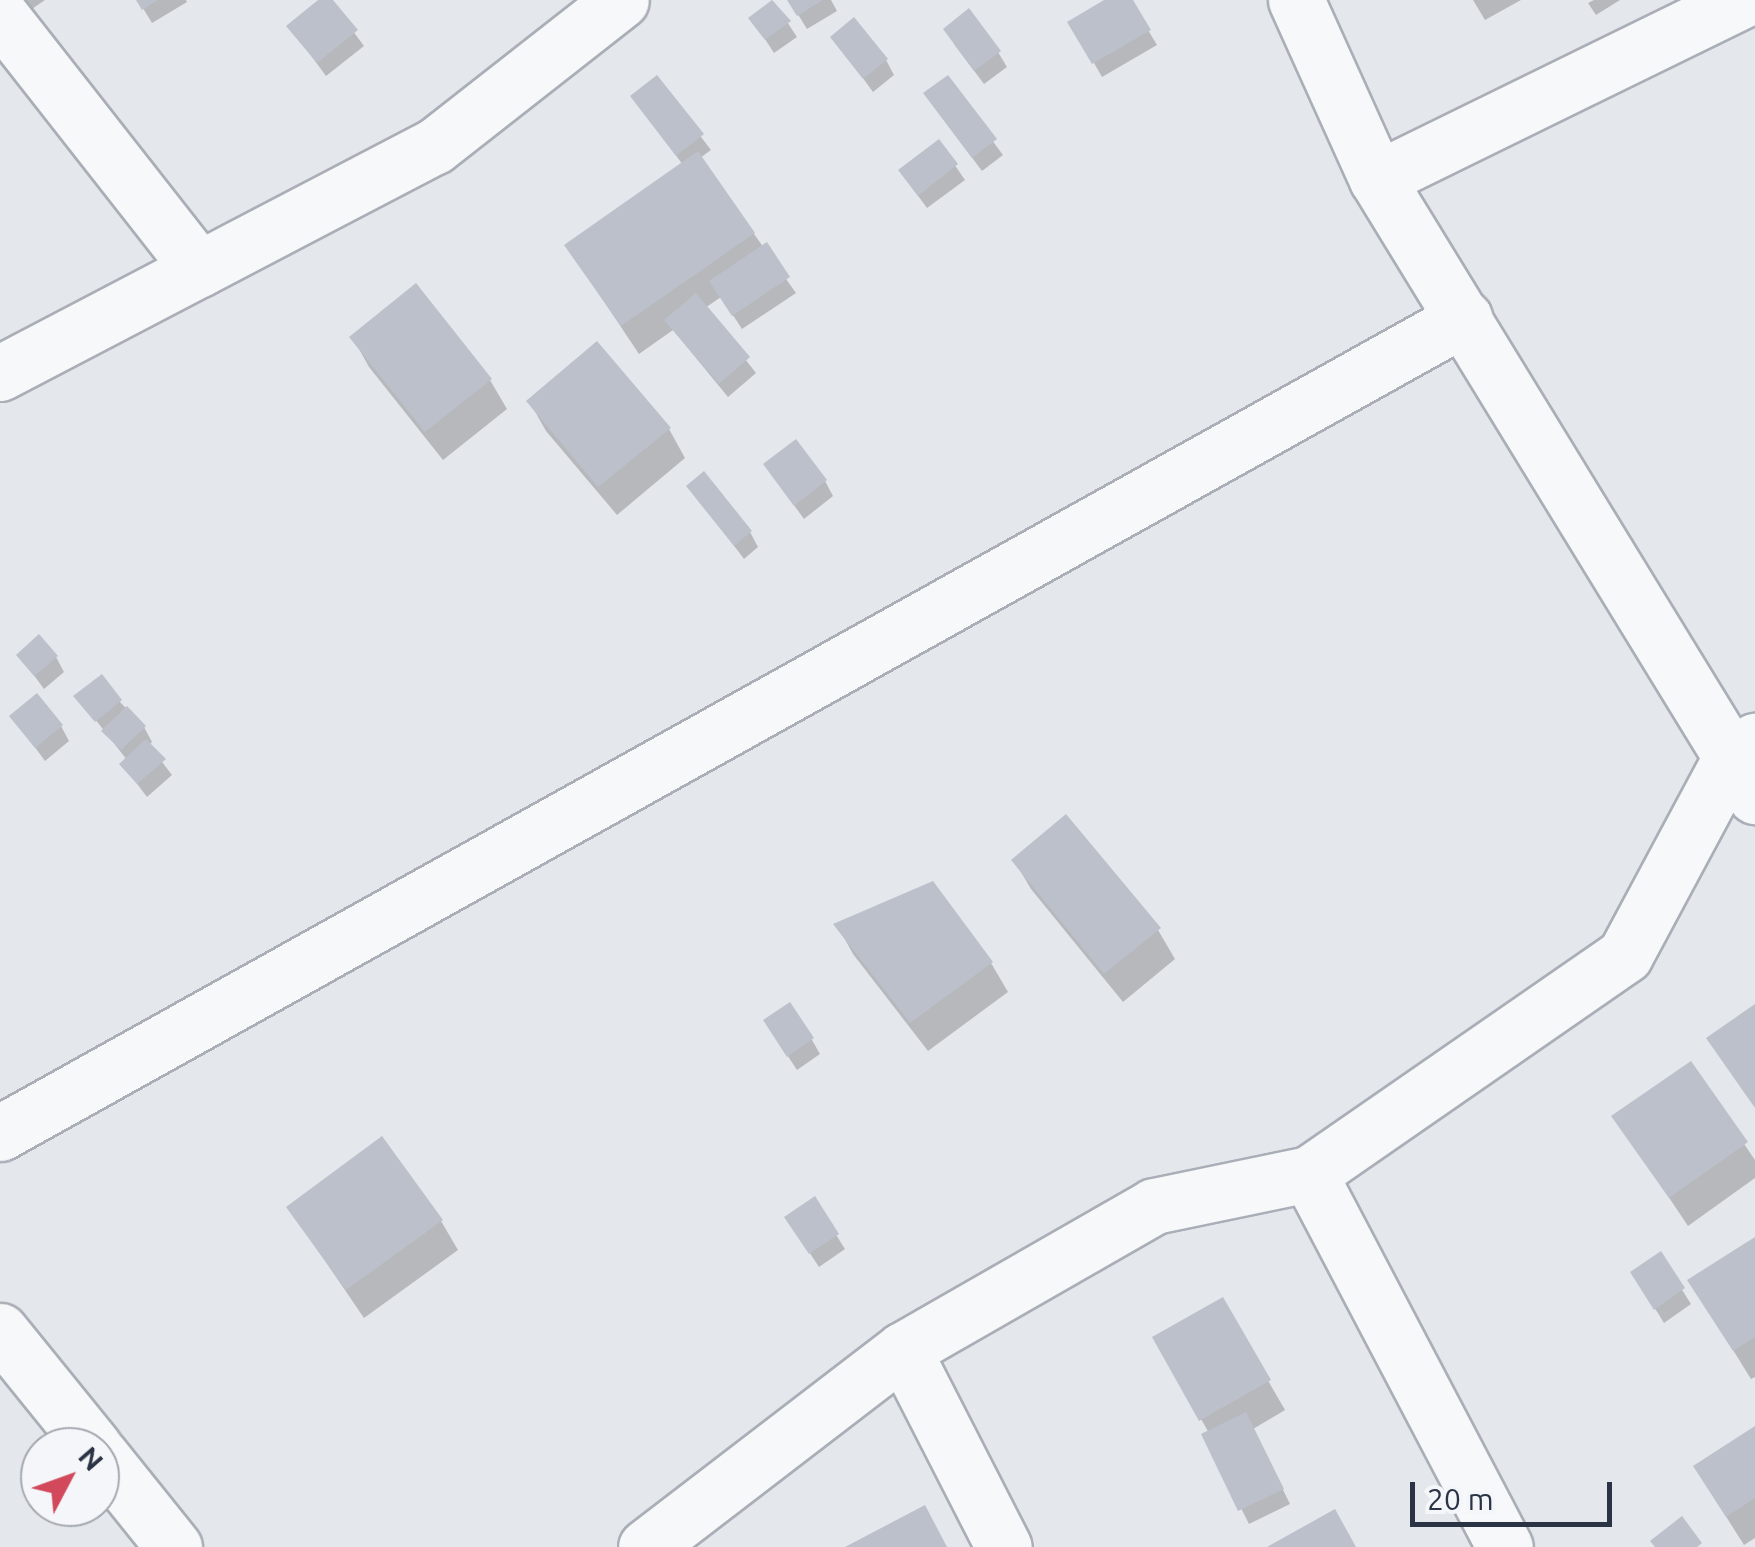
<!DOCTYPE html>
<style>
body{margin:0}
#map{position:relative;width:1755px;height:1547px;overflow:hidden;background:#e4e7ec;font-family:Ubuntu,sans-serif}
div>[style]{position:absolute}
.shadow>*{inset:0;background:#0003}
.building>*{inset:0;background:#bbc0ca}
.roads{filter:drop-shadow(2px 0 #a9aeb7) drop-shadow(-2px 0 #a9aeb7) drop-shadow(0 2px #a9aeb7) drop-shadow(0 -2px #a9aeb7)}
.minor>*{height:55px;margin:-27.5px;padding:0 27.5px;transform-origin:27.5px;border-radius:27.5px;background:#f7f8fa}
span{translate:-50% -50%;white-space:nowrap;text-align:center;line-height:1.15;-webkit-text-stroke:8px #f4f6f9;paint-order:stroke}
.north{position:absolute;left:20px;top:1427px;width:100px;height:100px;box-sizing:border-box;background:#f4f6f9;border:2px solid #a4a8b1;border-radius:50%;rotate:49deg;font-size:28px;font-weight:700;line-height:40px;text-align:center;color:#2b3445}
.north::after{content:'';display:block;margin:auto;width:35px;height:45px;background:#d1495b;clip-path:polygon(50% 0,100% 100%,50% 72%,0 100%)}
.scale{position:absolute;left:1410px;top:1482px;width:202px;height:45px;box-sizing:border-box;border:5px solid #2b3445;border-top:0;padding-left:12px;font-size:30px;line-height:35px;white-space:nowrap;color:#2b3445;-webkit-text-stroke:8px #f4f6f9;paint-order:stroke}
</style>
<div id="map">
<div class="shadow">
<div style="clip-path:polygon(21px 0,45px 0,29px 11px)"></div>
<div style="clip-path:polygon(138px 0,186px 0,187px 2px,152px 23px)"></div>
<div style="clip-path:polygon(322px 0,330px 0,364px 46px,326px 76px,290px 27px)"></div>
<div style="clip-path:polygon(789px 0,831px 0,837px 11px,807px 29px)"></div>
<div style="clip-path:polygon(1109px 0,1130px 0,1157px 45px,1102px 77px,1071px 23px)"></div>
<div style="clip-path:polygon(1473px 0,1521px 0,1485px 20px)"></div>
<div style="clip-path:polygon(1594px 0,1620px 0,1596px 15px,1588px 3px)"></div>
<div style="clip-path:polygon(774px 2px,797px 37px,774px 53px,752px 19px)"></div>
<div style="clip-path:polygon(833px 37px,886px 60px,894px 75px,873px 92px)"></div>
<div style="clip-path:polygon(954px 44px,998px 52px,1007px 67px,984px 84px)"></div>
<div style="clip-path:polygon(657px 79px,711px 150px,700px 158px,796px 293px,742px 329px,721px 297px,705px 308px,756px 373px,728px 397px,673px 330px,639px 354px,567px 246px,683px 165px,633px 97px)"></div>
<div style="clip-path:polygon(947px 79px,1003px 155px,982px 171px,935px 108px)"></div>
<div style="clip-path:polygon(939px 142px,965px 180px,927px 208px,910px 185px)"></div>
<div style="clip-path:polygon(353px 338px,490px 380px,507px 409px,443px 460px,369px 367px)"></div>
<div style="clip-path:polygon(529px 401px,669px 429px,685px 458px,617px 515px,546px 431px)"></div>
<div style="clip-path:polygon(775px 479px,825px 481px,833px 496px,804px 519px)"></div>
<div style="clip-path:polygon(689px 486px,750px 532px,758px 547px,744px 559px)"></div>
<div style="clip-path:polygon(19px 655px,56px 657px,64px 672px,44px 689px)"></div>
<div style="clip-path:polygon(77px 696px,120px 702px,144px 727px,152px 742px,149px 745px,172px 775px,147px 797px,122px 764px,127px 760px)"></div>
<div style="clip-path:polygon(12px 716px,61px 726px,69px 741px,45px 761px)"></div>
<div style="clip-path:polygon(1014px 860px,1158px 930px,1175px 959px,1123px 1002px,1031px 889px)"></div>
<div style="clip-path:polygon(837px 925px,991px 963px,1008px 992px,928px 1051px,853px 954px)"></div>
<div style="clip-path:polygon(774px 1035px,812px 1040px,820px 1054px,797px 1070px)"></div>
<div style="clip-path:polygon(1690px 1065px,1755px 1160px,1755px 1178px,1688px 1226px,1615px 1117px)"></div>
<div style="clip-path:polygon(814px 1200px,845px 1249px,819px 1267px,796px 1232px)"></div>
<div style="clip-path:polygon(289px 1208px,441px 1221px,458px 1250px,364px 1318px)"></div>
<div style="clip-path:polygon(1755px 1240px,1755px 1377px,1751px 1379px,1708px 1310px)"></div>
<div style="clip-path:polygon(1660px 1255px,1691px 1304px,1664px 1323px,1633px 1273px)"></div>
<div style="clip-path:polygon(1222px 1301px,1285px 1410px,1253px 1429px,1290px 1504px,1249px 1524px,1204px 1435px,1209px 1433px,1155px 1338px)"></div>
<div style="clip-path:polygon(1755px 1429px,1755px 1538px,1744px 1545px,1713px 1496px)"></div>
</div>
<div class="building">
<div style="clip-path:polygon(136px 0,158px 0,142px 10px)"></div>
<div style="clip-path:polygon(318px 0,333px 0,358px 30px,317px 63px,286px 26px)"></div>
<div style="clip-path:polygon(772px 0,791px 21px,765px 40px,748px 18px)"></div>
<div style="clip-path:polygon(787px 0,823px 0,797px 16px)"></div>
<div style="clip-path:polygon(1104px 0,1133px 0,1151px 30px,1092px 64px,1067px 22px)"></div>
<div style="clip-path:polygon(969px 8px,1001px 51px,974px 71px,943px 29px)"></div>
<div style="clip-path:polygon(854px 17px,888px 59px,863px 79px,830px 37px)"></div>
<div style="clip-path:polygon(657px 75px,704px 134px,676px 156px,630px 96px)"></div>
<div style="clip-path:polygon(948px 75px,997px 139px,972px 158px,923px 93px)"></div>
<div style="clip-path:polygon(939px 139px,958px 164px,918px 196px,898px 170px)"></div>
<div style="clip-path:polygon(698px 151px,755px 233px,621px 326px,564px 245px)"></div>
<div style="clip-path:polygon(767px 242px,790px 277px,732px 316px,709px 281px)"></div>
<div style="clip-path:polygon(416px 283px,492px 379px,425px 432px,349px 337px)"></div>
<div style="clip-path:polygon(696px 293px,750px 357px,719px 384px,664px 320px)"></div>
<div style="clip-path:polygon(597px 341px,671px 428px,598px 487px,526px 401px)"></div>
<div style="clip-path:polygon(796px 439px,827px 480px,794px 506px,763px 464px)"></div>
<div style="clip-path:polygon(704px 471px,752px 531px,734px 546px,686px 486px)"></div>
<div style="clip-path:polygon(39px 634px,58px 656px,34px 676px,16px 655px)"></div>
<div style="clip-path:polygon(102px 674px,122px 700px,95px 722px,73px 696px)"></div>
<div style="clip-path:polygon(37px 693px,63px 725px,35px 748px,9px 716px)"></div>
<div style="clip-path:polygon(127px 706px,146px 726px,121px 750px,101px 731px)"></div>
<div style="clip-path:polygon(146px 739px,166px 759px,137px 784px,119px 764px)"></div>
<div style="clip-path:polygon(1066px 814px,1161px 928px,1104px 974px,1011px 860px)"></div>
<div style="clip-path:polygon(933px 881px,993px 962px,910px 1023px,833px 924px)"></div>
<div style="clip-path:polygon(790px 1002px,814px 1038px,787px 1057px,763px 1020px)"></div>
<div style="clip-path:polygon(1755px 1004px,1755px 1108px,1706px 1038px)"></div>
<div style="clip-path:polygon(1691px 1061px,1748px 1142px,1669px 1198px,1611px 1116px)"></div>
<div style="clip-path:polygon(382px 1136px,443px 1220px,346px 1290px,286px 1207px)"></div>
<div style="clip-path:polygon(815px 1196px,839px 1234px,809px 1254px,784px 1217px)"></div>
<div style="clip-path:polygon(1755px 1237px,1755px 1337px,1733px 1351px,1687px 1280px)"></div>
<div style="clip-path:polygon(1661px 1251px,1685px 1288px,1654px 1310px,1630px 1272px)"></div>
<div style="clip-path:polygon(1223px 1297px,1271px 1380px,1199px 1421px,1152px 1337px)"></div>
<div style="clip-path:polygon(1246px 1412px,1284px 1489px,1238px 1511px,1201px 1434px)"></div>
<div style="clip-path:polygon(1755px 1426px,1755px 1498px,1726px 1517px,1693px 1466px)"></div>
<div style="clip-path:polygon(925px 1505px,947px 1547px,845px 1547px)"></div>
<div style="clip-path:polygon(1335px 1509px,1356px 1547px,1267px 1547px)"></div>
<div style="clip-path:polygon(1682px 1516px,1702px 1543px,1697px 1547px,1655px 1547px,1650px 1541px)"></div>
</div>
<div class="roads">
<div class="minor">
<div style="left:1296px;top:0;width:196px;rotate:65.7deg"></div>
<div style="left:1377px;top:179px;width:724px;rotate:58.51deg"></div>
<div style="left:0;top:15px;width:323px;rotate:51.9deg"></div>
<div style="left:1377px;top:179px;width:407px;rotate:-26.1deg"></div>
<div style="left:0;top:373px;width:491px;rotate:-27.6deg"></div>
<div style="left:435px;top:146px;width:236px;rotate:-38.1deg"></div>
<div style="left:0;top:1133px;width:1676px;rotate:-29.1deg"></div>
<div style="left:1309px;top:1174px;width:421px;rotate:62.3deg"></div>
<div style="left:0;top:1331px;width:149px;rotate:51deg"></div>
<div style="left:903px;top:1350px;width:221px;rotate:62.9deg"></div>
<div style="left:100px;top:1455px;width:118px;rotate:51.2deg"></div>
<div style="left:646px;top:1547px;width:324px;rotate:-37.5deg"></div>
<div style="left:903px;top:1350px;width:289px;rotate:-29.8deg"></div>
<div style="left:1154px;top:1206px;width:158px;rotate:-11.7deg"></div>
<div style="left:1309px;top:1174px;width:384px;rotate:-34.7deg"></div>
<div style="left:1625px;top:955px;width:228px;rotate:-61.8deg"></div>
<div style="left:1733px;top:754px;width:26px;rotate:-31deg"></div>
</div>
</div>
<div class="north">N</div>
<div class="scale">20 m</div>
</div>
